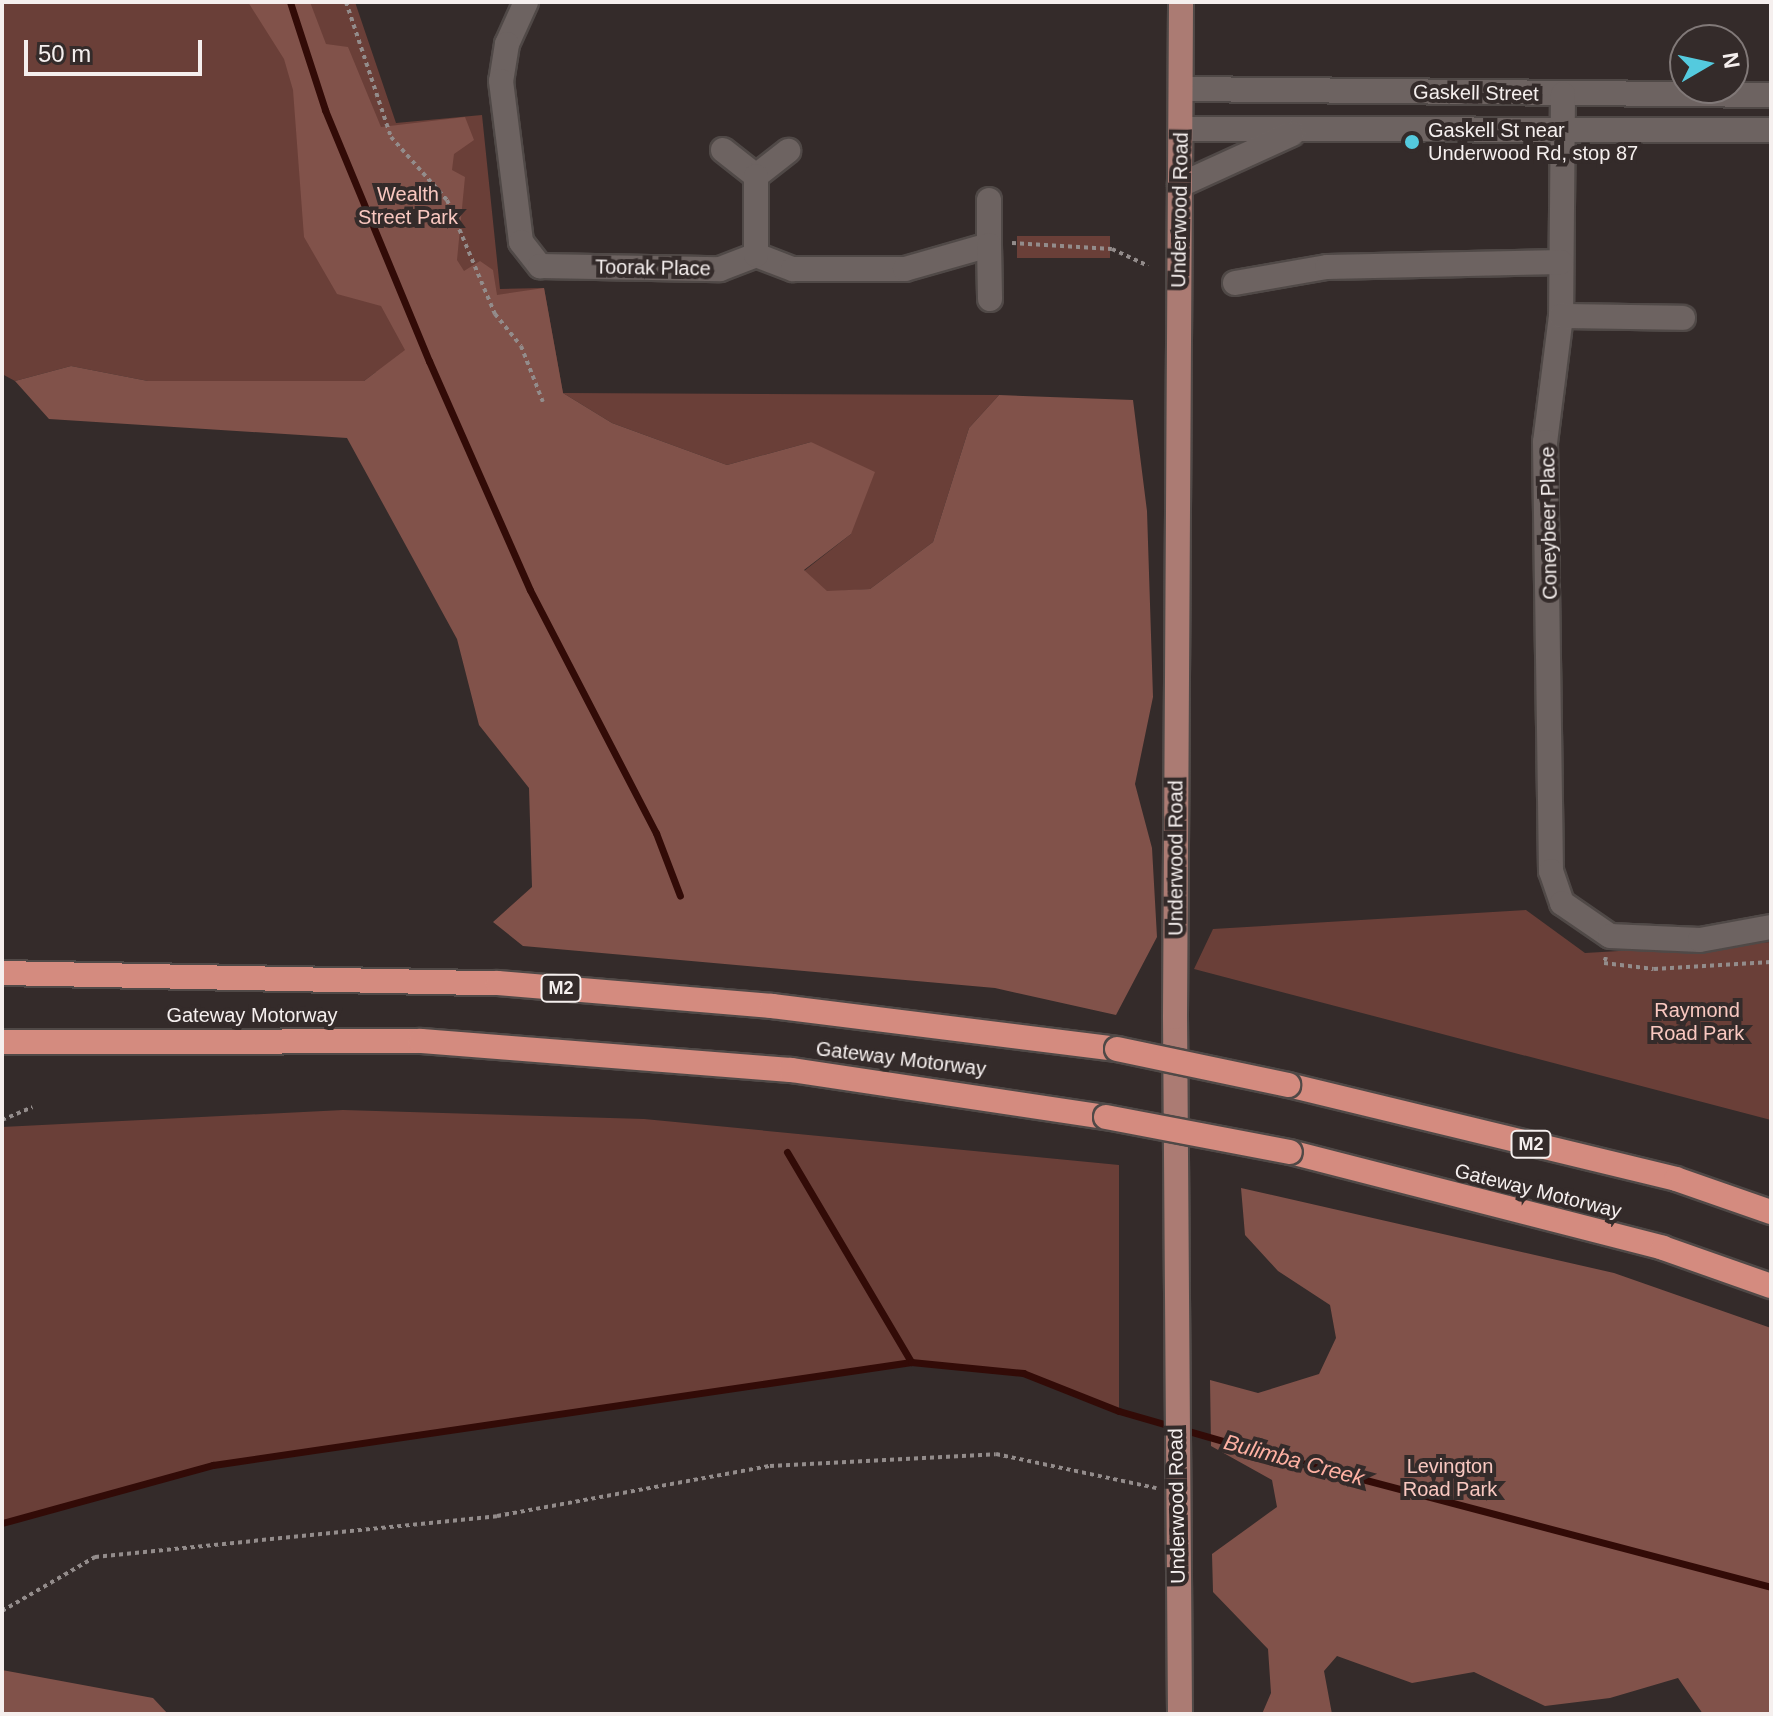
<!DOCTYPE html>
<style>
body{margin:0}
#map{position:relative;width:1773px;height:1716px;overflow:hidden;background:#342b2a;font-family:Helvetica,sans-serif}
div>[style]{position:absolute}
.green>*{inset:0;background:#6a3f38}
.forest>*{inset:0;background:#81524a}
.stream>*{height:7px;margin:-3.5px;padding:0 3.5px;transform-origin:3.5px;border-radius:3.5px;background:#320b07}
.path>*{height:4px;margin-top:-2px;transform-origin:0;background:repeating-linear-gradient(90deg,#938c8b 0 4px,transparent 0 8px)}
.roads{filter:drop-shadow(2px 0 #504947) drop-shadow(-2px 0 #504947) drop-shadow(0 2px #504947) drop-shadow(0 -2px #504947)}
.minor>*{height:24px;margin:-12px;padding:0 12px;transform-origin:12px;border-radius:12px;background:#6d6361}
.major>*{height:24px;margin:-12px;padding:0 12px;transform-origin:12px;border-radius:12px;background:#ab7b73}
.highway>*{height:24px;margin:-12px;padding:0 12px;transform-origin:12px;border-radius:12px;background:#d48b7f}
.bridges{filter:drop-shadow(2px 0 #504947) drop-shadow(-2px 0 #504947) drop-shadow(0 2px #504947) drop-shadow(0 -2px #504947)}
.highway-bridge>*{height:24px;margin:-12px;padding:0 12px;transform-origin:12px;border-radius:12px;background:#d48b7f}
.dots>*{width:22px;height:22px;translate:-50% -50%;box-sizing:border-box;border:4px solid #342b2a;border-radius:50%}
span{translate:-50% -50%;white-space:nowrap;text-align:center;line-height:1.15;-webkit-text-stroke:8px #342b2a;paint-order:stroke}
.shield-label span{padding:2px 6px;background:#342b2a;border:2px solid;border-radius:6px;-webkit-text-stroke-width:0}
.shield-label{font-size:18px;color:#f5efee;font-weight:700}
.street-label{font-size:20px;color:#f5efee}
.poi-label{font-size:20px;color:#f5efee}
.left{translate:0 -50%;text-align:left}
.park-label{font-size:20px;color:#f9c8c0}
.water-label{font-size:22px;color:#ffb1a3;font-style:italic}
.frame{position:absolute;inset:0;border:4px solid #f5efee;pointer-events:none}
.north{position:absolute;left:1669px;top:24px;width:80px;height:80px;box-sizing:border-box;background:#342b2a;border:2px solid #817978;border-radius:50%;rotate:81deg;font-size:22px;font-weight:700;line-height:32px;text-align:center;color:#f5efee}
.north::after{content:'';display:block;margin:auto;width:28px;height:36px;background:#54cade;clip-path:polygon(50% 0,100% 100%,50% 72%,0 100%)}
.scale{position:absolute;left:24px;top:40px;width:178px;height:36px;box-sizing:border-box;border:4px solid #f5efee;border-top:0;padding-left:10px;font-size:24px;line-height:28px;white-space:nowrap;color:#f5efee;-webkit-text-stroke:6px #342b2a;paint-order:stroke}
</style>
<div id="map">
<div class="green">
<div style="clip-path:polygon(3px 2px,355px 2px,396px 123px,482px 115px,500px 289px,544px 288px,563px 393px,999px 395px,969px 428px,933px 542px,870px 589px,827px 592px,804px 571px,851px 534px,811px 442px,727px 465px,612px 423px,563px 393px,376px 372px,364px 381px,148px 381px,71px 366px,15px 381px,2px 374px)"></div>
<div style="clip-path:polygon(1017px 236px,1110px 236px,1110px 258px,1017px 258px)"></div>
<div style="clip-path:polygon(1526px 910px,1585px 953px,1771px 942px,1771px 1120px,1194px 969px,1213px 929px)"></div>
<div style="clip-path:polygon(343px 1110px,644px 1119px,1119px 1165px,1119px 1411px,1023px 1373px,911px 1362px,213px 1465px,2px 1523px,2px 1127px)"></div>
</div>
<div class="forest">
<div style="clip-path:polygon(248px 2px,310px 2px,326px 44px,348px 47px,381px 127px,465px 117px,474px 140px,454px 154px,452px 170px,465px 177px,457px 260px,464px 271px,480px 261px,493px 270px,497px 295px,544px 288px,563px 393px,612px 423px,727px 465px,811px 442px,875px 472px,851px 534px,804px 570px,827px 591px,870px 589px,933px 542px,969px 428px,999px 395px,1133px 400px,1147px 511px,1153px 697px,1135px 784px,1152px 848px,1157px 937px,1116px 1015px,995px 988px,523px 946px,493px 922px,532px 887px,529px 788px,479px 725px,457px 639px,347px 438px,49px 419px,15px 381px,71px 366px,148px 381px,364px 381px,405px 350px,381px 306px,337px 294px,304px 237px,293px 90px,284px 59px)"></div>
<div style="clip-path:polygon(1241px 1188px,1614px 1273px,1771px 1328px,1771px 1714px,1703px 1714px,1678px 1678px,1610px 1698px,1545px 1706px,1474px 1672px,1412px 1683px,1337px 1656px,1324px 1671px,1332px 1714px,1262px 1714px,1271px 1693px,1268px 1649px,1213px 1592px,1212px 1554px,1277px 1507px,1272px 1480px,1211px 1446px,1210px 1380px,1258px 1393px,1319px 1374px,1336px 1338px,1330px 1305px,1278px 1271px,1245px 1235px)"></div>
<div style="clip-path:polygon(2px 1670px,153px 1698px,168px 1714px,2px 1714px)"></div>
</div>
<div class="stream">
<div style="left:290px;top:2px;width:114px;rotate:72deg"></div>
<div style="left:325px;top:110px;width:272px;rotate:67.5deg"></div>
<div style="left:429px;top:361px;width:250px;rotate:66.2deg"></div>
<div style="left:530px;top:590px;width:274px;rotate:62.6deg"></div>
<div style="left:656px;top:833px;width:67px;rotate:69.1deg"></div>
<div style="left:787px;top:1152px;width:244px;rotate:59.4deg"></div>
<div style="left:2px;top:1523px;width:219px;rotate:-15.4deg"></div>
<div style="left:213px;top:1465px;width:706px;rotate:-8.39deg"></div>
<div style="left:911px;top:1362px;width:113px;rotate:5.6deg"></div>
<div style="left:1023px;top:1373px;width:103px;rotate:21.6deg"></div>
<div style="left:1119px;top:1411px;width:158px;rotate:16.1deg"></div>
<div style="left:1271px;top:1455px;width:517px;rotate:14.79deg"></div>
</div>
<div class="path">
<div style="left:346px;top:2px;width:142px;rotate:71.6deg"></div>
<div style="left:391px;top:137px;width:84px;rotate:48.4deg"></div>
<div style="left:447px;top:200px;width:124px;rotate:67.2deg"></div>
<div style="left:495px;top:314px;width:41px;rotate:50.9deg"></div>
<div style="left:521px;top:346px;width:60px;rotate:68.6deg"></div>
<div style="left:1012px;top:243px;width:100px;rotate:3.4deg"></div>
<div style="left:1112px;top:249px;width:40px;rotate:25deg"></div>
<div style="left:1606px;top:957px;width:6px;rotate:108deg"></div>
<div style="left:1604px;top:963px;width:50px;rotate:6.8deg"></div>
<div style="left:1654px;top:969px;width:117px;rotate:-3.4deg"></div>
<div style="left:2px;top:1120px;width:33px;rotate:-23deg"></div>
<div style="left:2px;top:1611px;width:108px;rotate:-30.1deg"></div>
<div style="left:95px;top:1557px;width:404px;rotate:-5.8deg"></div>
<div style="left:497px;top:1516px;width:278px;rotate:-10.4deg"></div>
<div style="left:770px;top:1466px;width:226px;rotate:-3deg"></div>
<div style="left:996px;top:1454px;width:164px;rotate:12deg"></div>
</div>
<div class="roads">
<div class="minor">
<div style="left:526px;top:2px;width:46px;rotate:114.3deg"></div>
<div style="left:507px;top:44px;width:37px;rotate:99deg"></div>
<div style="left:501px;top:81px;width:162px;rotate:82.9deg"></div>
<div style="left:521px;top:242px;width:31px;rotate:52deg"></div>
<div style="left:540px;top:266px;width:180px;rotate:1deg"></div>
<div style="left:720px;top:269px;width:39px;rotate:-21deg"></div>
<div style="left:756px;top:255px;width:40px;rotate:21deg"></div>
<div style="left:793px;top:269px;width:112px"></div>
<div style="left:905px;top:269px;width:87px;rotate:-15.9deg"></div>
<div style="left:989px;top:245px;width:45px;rotate:-90deg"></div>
<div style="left:1181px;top:89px;width:590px;rotate:0.58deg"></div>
<div style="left:1563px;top:94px;width:222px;rotate:90.5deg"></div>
<div style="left:1561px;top:316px;width:127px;rotate:97.2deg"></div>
<div style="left:1545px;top:442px;width:429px;rotate:89.2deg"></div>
<div style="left:1551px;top:871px;width:34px;rotate:71deg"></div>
<div style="left:1562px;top:903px;width:58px;rotate:34.5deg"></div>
<div style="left:1610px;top:936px;width:90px;rotate:2.5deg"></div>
<div style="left:1700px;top:940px;width:72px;rotate:-10.4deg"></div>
<div style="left:1181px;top:129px;width:590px;rotate:0.1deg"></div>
<div style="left:723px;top:150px;width:42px;rotate:38.2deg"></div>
<div style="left:756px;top:176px;width:41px;rotate:-38deg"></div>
<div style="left:1180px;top:185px;width:123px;rotate:-24.5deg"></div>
<div style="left:989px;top:245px;width:54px;rotate:88.9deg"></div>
<div style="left:756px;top:255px;width:79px;rotate:-90deg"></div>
<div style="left:1235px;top:283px;width:93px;rotate:-9.9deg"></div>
<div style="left:1327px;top:267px;width:234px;rotate:-1.2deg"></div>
<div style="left:1561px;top:316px;width:122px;rotate:0.9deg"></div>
</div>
<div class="major">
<div style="left:1180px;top:1714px;width:697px;rotate:-90.41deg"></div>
<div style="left:1175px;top:1017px;width:1015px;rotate:-89.66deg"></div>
</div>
<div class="highway">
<div style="left:2px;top:973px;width:496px;rotate:1.2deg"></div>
<div style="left:498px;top:983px;width:275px;rotate:4.8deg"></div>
<div style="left:772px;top:1006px;width:348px;rotate:7.1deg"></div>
<div style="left:2px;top:1042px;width:419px;rotate:-0.1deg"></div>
<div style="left:421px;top:1041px;width:371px;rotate:4.5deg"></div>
<div style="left:791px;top:1070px;width:318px;rotate:8.5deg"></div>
<div style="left:1288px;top:1085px;width:399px;rotate:13.6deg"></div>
<div style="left:1676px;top:1179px;width:101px;rotate:19.2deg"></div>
<div style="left:1290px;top:1152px;width:385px;rotate:14.4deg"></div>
<div style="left:1663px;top:1248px;width:114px;rotate:19.4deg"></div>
</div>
</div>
<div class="bridges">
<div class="highway-bridge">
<div style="left:1117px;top:1049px;width:175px;rotate:11.9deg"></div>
<div style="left:1106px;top:1117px;width:187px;rotate:10.8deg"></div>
</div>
</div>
<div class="dots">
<div style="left:1412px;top:142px;background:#54cade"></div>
</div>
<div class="shield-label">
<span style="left:561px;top:988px">M2</span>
<span style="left:1531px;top:1144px">M2</span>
</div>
<div class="street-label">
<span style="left:1476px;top:93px;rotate:1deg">Gaskell Street</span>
<span style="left:1180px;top:210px;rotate:-89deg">Underwood Road</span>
<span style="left:653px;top:268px;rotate:1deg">Toorak Place</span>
<span style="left:1549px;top:523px;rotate:-91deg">Coneybeer Place</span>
<span style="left:1176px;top:858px;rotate:-90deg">Underwood Road</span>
<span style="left:252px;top:1015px">Gateway Motorway</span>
<span style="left:901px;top:1059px;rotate:7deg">Gateway Motorway</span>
<span style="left:1538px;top:1191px;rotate:14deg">Gateway Motorway</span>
<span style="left:1177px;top:1506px;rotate:-91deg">Underwood Road</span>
</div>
<div class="poi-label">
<span class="left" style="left:1428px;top:142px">Gaskell St near<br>Underwood Rd, stop 87</span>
</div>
<div class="park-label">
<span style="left:408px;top:206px">Wealth<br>Street Park</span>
<span style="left:1697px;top:1022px">Raymond<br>Road Park</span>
<span style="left:1450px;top:1478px">Levington<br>Road Park</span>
</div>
<div class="water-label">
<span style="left:1294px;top:1460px;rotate:15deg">Bulimba Creek</span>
</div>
<div class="frame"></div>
<div class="north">N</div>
<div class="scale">50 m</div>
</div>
